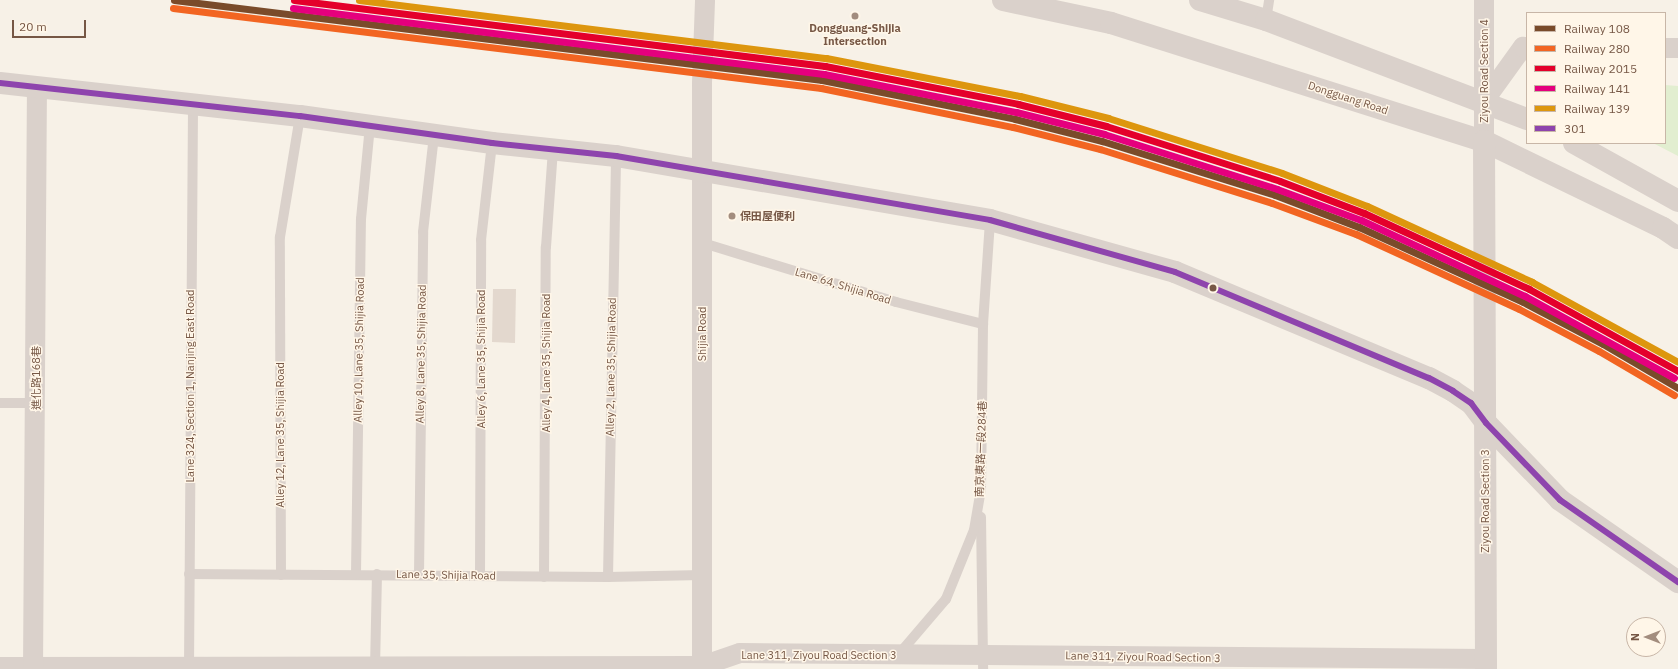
<!DOCTYPE html>
<meta charset="utf-8">
<style>
body{margin:0}
#map{position:relative;width:1678px;height:669px;overflow:hidden;background:#f7f1e7;font-family:"IBM Plex Sans","Noto Sans TC",sans-serif}
div>[style]{position:absolute}
.green>*{inset:0;background:#e2eed0}
.building>*{inset:0;background:#e3d8ce}
.service>*{height:10px;margin:-5px;padding:0 5px;transform-origin:5px;border-radius:5px;background:#dad1cb}
.minor>*{height:20px;margin:-10px;padding:0 10px;transform-origin:10px;border-radius:10px;background:#dad1cb}
.tertiary>*{height:22px;margin:-11px;padding:0 11px;transform-origin:11px;border-radius:11px;background:#dad1cb}
.bus-1>*{height:6px;margin:-3px;padding:0 3px;transform-origin:3px;border-radius:3px;background:#8e44ad}
.rail-1>*{height:7px;margin:-3.5px;padding:0 3.5px;transform-origin:3.5px;border-radius:3.5px;background:#7a4b2a}
.rail-2>*{height:7px;margin:-3.5px;padding:0 3.5px;transform-origin:3.5px;border-radius:3.5px;background:#f26522}
.rail-3>*{height:7px;margin:-3.5px;padding:0 3.5px;transform-origin:3.5px;border-radius:3.5px;background:#e4002b}
.rail-4>*{height:7px;margin:-3.5px;padding:0 3.5px;transform-origin:3.5px;border-radius:3.5px;background:#e5007d}
.rail-5>*{height:7px;margin:-3.5px;padding:0 3.5px;transform-origin:3.5px;border-radius:3.5px;background:#dd960e}
.dots>*{width:11px;height:11px;translate:-50% -50%;box-sizing:border-box;border:2px solid #fff6e8;border-radius:50%}
span{translate:-50% -50%;white-space:nowrap;text-align:center;line-height:1.15;-webkit-text-stroke:3px #fff6e8;paint-order:stroke}
.poi-label{font-size:11px;color:#765745;font-weight:700}
.left{translate:0 -50%;text-align:left}
.street-label{font-size:11px;color:#765745}
.legend{position:absolute;left:1526px;top:12px;width:140px;height:132px;box-sizing:border-box;background:#fff6e8;border:1px solid #c8b6a7;margin:0;padding:5px 7px;list-style:none;font-size:12px;color:#765745}
.legend li{display:flex;align-items:center;gap:8px;height:20px}
.legend b{width:20px;border:1px solid #c8b6a7}
.north{position:absolute;left:1626px;top:617px;width:40px;height:40px;box-sizing:border-box;background:#fff6e8;border:1px solid #c8b6a7;border-radius:50%;rotate:270deg;font-size:11px;font-weight:700;line-height:16px;text-align:center;color:#765745}
.north::after{content:'';display:block;margin:auto;width:14px;height:18px;background:#a38d7e;clip-path:polygon(50% 0,100% 100%,50% 72%,0 100%)}
.scale{position:absolute;left:12px;top:20px;width:74px;height:18px;box-sizing:border-box;border:2px solid #765745;border-top:0;padding-left:5px;font-size:12px;line-height:14px;white-space:nowrap;color:#765745;-webkit-text-stroke:3px #fff6e8;paint-order:stroke}
</style>
<div id="map">
<div class="green">
<div style="clip-path:polygon(1665px 85px,1678px 86px,1678px 156px,1653px 143px,1665px 143px)"></div>
</div>
<div class="building">
<div style="clip-path:polygon(493px 289px,516px 289px,515px 343px,492px 342px)"></div>
</div>
<div class="service">
<div style="left:1266px;top:20px;width:20px;rotate:-81deg"></div>
<div style="left:703px;top:243px;width:202px;rotate:17deg"></div>
<div style="left:896px;top:302px;width:90px;rotate:14.2deg"></div>
<div style="left:0;top:403px;width:36px"></div>
<div style="left:981px;top:517px;width:152px;rotate:89.2deg"></div>
<div style="left:189px;top:574px;width:419px;rotate:0.4deg"></div>
<div style="left:608px;top:577px;width:94px;rotate:-1.2deg"></div>
<div style="left:356px;top:574px;width:355px;rotate:-89.2deg"></div>
<div style="left:361px;top:219px;width:94px;rotate:-84.5deg"></div>
<div style="left:281px;top:575px;width:338px;rotate:-90.2deg"></div>
<div style="left:280px;top:237px;width:123px;rotate:-80.6deg"></div>
<div style="left:419px;top:575px;width:343px;rotate:-89.3deg"></div>
<div style="left:423px;top:232px;width:98px;rotate:-83.5deg"></div>
<div style="left:480px;top:575px;width:335px;rotate:-89.8deg"></div>
<div style="left:481px;top:240px;width:98px;rotate:-83.5deg"></div>
<div style="left:544px;top:577px;width:330px;rotate:-89.7deg"></div>
<div style="left:546px;top:247px;width:98px;rotate:-85.9deg"></div>
<div style="left:608px;top:577px;width:421px;rotate:-88.9deg"></div>
<div style="left:899px;top:654px;width:72px;rotate:-49.5deg"></div>
<div style="left:946px;top:599px;width:74px;rotate:-67.9deg"></div>
<div style="left:974px;top:530px;width:42px;rotate:-80.3deg"></div>
<div style="left:981px;top:489px;width:165px;rotate:-89.3deg"></div>
<div style="left:983px;top:324px;width:104px;rotate:-86.1deg"></div>
<div style="left:189px;top:667px;width:563px;rotate:-89.59deg"></div>
<div style="left:375px;top:669px;width:95px;rotate:-88.8deg"></div>
</div>
<div class="minor">
<div style="left:1665px;top:48px;width:13px"></div>
<div style="left:1484px;top:101px;width:67px;rotate:-54.2deg"></div>
<div style="left:1523px;top:47px;width:4px"></div>
<div style="left:1484px;top:141px;width:141px;rotate:-90deg"></div>
<div style="left:0;top:667px;width:702px;rotate:-0.08deg"></div>
<div style="left:702px;top:666px;width:40px;rotate:-18.9deg"></div>
<div style="left:740px;top:653px;width:746px;rotate:0.46deg"></div>
<div style="left:33px;top:669px;width:582px;rotate:-89.61deg"></div>
<div style="left:702px;top:669px;width:586px;rotate:-90deg"></div>
<div style="left:702px;top:83px;width:83px;rotate:-87.9deg"></div>
</div>
<div class="tertiary">
<div style="left:1003px;top:0;width:110px;rotate:12deg"></div>
<div style="left:1111px;top:23px;width:391px;rotate:17.6deg"></div>
<div style="left:1484px;top:141px;width:199px;rotate:25.9deg"></div>
<div style="left:1663px;top:228px;width:18px;rotate:34deg"></div>
<div style="left:1200px;top:0;width:69px;rotate:16.9deg"></div>
<div style="left:1266px;top:20px;width:279px;rotate:20.8deg"></div>
<div style="left:0;top:83px;width:302px;rotate:6.3deg"></div>
<div style="left:300px;top:116px;width:194px;rotate:8deg"></div>
<div style="left:492px;top:143px;width:125px;rotate:6deg"></div>
<div style="left:616px;top:156px;width:379px;rotate:9.7deg"></div>
<div style="left:990px;top:220px;width:192px;rotate:15.7deg"></div>
<div style="left:1175px;top:272px;width:275px;rotate:22.7deg"></div>
<div style="left:1429px;top:378px;width:27px;rotate:28deg"></div>
<div style="left:1453px;top:391px;width:22px;rotate:34deg"></div>
<div style="left:1471px;top:403px;width:25px;rotate:53deg"></div>
<div style="left:1486px;top:423px;width:107px;rotate:46.1deg"></div>
<div style="left:1560px;top:500px;width:144px;rotate:34.8deg"></div>
<div style="left:1484px;top:141px;width:528px;rotate:89.78deg"></div>
<div style="left:1574px;top:143px;width:119px;rotate:29.1deg"></div>
</div>
<div class="bus-1">
<div style="left:0;top:83px;width:302px;rotate:6.3deg"></div>
<div style="left:300px;top:116px;width:194px;rotate:8deg"></div>
<div style="left:492px;top:143px;width:125px;rotate:6deg"></div>
<div style="left:616px;top:156px;width:379px;rotate:9.7deg"></div>
<div style="left:990px;top:220px;width:192px;rotate:15.7deg"></div>
<div style="left:1175px;top:272px;width:275px;rotate:22.7deg"></div>
<div style="left:1429px;top:378px;width:27px;rotate:28deg"></div>
<div style="left:1453px;top:391px;width:22px;rotate:34deg"></div>
<div style="left:1471px;top:403px;width:25px;rotate:53deg"></div>
<div style="left:1486px;top:423px;width:107px;rotate:46.1deg"></div>
<div style="left:1560px;top:500px;width:144px;rotate:34.8deg"></div>
</div>
<div class="rail-1">
<div style="left:174px;top:0;width:653px;rotate:7.04deg"></div>
<div style="left:822px;top:80px;width:197px;rotate:11.4deg"></div>
<div style="left:1015px;top:119px;width:90px;rotate:14.2deg"></div>
<div style="left:1102px;top:141px;width:181px;rotate:17.3deg"></div>
<div style="left:1275px;top:195px;width:90px;rotate:20.9deg"></div>
<div style="left:1359px;top:227px;width:180px;rotate:24.6deg"></div>
<div style="left:1523px;top:302px;width:90px;rotate:27.7deg"></div>
<div style="left:1603px;top:344px;width:87px;rotate:30.4deg"></div>
</div>
<div class="rail-2">
<div style="left:173px;top:8px;width:653px;rotate:7.04deg"></div>
<div style="left:821px;top:88px;width:196px;rotate:11.5deg"></div>
<div style="left:1013px;top:127px;width:90px;rotate:14.2deg"></div>
<div style="left:1100px;top:149px;width:180px;rotate:17.4deg"></div>
<div style="left:1272px;top:203px;width:90px;rotate:20.3deg"></div>
<div style="left:1356px;top:234px;width:179px;rotate:24.7deg"></div>
<div style="left:1519px;top:309px;width:90px;rotate:27.7deg"></div>
<div style="left:1599px;top:351px;width:87px;rotate:30.4deg"></div>
</div>
<div class="rail-3">
<div style="left:294px;top:0;width:535px;rotate:7.09deg"></div>
<div style="left:825px;top:66px;width:197px;rotate:11.1deg"></div>
<div style="left:1018px;top:104px;width:91px;rotate:14deg"></div>
<div style="left:1106px;top:126px;width:182px;rotate:17.5deg"></div>
<div style="left:1280px;top:181px;width:90px;rotate:20.9deg"></div>
<div style="left:1364px;top:213px;width:182px;rotate:24.7deg"></div>
<div style="left:1529px;top:289px;width:170px;rotate:28.8deg"></div>
</div>
<div class="rail-4">
<div style="left:293px;top:8px;width:535px;rotate:7.09deg"></div>
<div style="left:824px;top:74px;width:196px;rotate:11.2deg"></div>
<div style="left:1016px;top:112px;width:91px;rotate:14deg"></div>
<div style="left:1104px;top:134px;width:182px;rotate:17.6deg"></div>
<div style="left:1277px;top:189px;width:90px;rotate:20.3deg"></div>
<div style="left:1361px;top:220px;width:181px;rotate:24.9deg"></div>
<div style="left:1525px;top:296px;width:170px;rotate:28.8deg"></div>
</div>
<div class="rail-5">
<div style="left:359px;top:0;width:471px;rotate:7.1deg"></div>
<div style="left:826px;top:58px;width:198px;rotate:11.1deg"></div>
<div style="left:1020px;top:96px;width:91px;rotate:14deg"></div>
<div style="left:1108px;top:118px;width:182px;rotate:17.5deg"></div>
<div style="left:1282px;top:173px;width:91px;rotate:21.2deg"></div>
<div style="left:1367px;top:206px;width:182px;rotate:24.7deg"></div>
<div style="left:1532px;top:282px;width:166px;rotate:28.7deg"></div>
</div>
<div class="dots">
<div style="left:855px;top:16px;background:#a38d7e"></div>
<div style="left:732px;top:216px;background:#a38d7e"></div>
<div style="left:1213px;top:288px;background:#765745"></div>
</div>
<div class="poi-label">
<span style="left:855px;top:35px">Dongguang-Shijia<br>Intersection</span>
<span class="left" style="left:740px;top:216px">保田屋便利</span>
</div>
<div class="street-label">
<span style="left:1484px;top:71px;rotate:-90deg">Ziyou Road Section 4</span>
<span style="left:1348px;top:98px;rotate:18deg">Dongguang Road</span>
<span style="left:843px;top:286px;rotate:17deg">Lane 64, Shijia Road</span>
<span style="left:702px;top:334px;rotate:-90deg">Shijia Road</span>
<span style="left:359px;top:350px;rotate:-89deg">Alley 10, Lane 35, Shijia Road</span>
<span style="left:421px;top:354px;rotate:-89deg">Alley 8, Lane 35, Shijia Road</span>
<span style="left:481px;top:359px;rotate:-90deg">Alley 6, Lane 35, Shijia Road</span>
<span style="left:546px;top:363px;rotate:-90deg">Alley 4, Lane 35, Shijia Road</span>
<span style="left:611px;top:367px;rotate:-89deg">Alley 2, Lane 35, Shijia Road</span>
<span style="left:36px;top:378px;rotate:-90deg">進化路168巷</span>
<span style="left:190px;top:386px;rotate:-90deg">Lane 324, Section 1, Nanjing East Road</span>
<span style="left:280px;top:435px;rotate:-90deg">Alley 12, Lane 35, Shijia Road</span>
<span style="left:981px;top:449px;rotate:-88deg">南京東路一段284巷</span>
<span style="left:1485px;top:501px;rotate:-90deg">Ziyou Road Section 3</span>
<span style="left:446px;top:575px;rotate:1deg">Lane 35, Shijia Road</span>
<span style="left:819px;top:655px">Lane 311, Ziyou Road Section 3</span>
<span style="left:1143px;top:657px;rotate:1deg">Lane 311, Ziyou Road Section 3</span>
</div>
<ul class="legend">
<li><b style="height:5px;background:#7a4b2a"></b>Railway 108</li>
<li><b style="height:5px;background:#f26522"></b>Railway 280</li>
<li><b style="height:5px;background:#e4002b"></b>Railway 2015</li>
<li><b style="height:5px;background:#e5007d"></b>Railway 141</li>
<li><b style="height:5px;background:#dd960e"></b>Railway 139</li>
<li><b style="height:5px;background:#8e44ad"></b>301</li>
</ul>
<div class="north">N</div>
<div class="scale">20 m</div>
</div>
